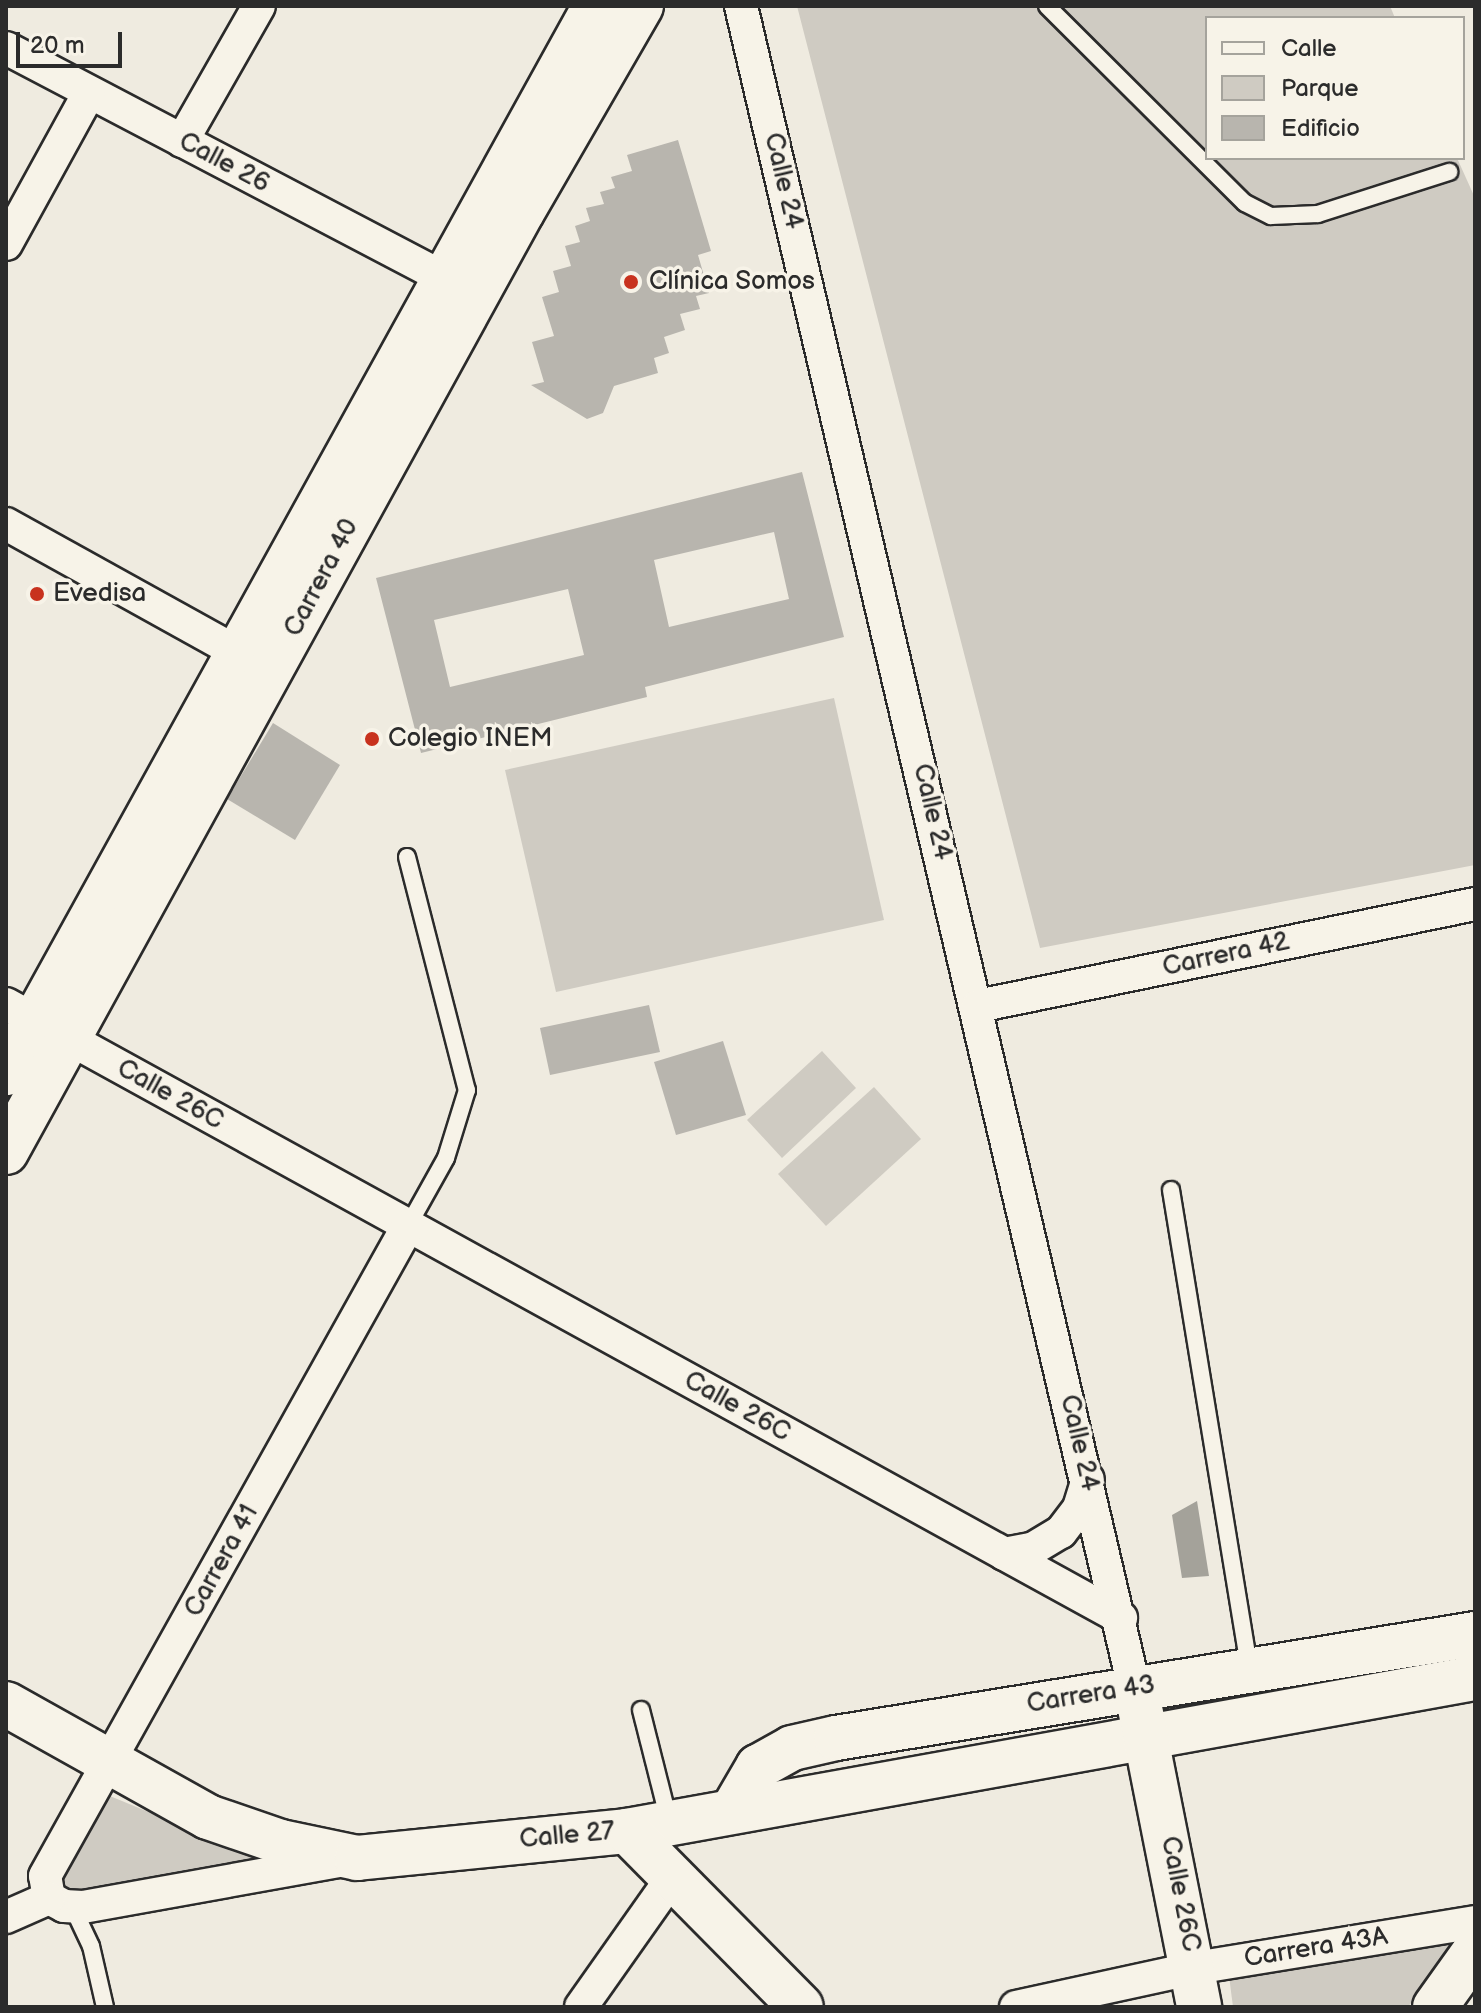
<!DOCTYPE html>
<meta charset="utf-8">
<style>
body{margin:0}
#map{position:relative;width:1481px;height:2013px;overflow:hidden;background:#efebe0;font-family:"Balsamiq Sans",sans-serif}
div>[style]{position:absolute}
.green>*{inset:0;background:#cfcbc2}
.water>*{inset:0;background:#a4a29a}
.building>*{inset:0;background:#b8b5ae}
.roads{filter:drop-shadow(2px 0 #2b2b2b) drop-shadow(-2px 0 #2b2b2b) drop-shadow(0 2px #2b2b2b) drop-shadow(0 -2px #2b2b2b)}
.lane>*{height:16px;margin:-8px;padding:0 8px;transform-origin:8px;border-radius:8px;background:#f7f3e8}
.street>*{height:32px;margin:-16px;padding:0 16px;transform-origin:16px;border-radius:16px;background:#f7f3e8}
.secondary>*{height:44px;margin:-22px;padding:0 22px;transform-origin:22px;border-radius:22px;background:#f7f3e8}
.dots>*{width:22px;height:22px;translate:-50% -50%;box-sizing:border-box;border:4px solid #f7f3e8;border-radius:50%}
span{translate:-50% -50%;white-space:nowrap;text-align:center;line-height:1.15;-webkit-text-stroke:7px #f7f3e8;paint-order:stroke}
.street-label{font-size:26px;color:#2b2b2b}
.poi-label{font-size:26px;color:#2b2b2b}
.left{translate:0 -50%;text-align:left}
.frame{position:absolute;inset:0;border:8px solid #2b2b2b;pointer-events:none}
.legend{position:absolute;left:1205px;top:16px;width:260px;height:144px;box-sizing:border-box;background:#f7f3e8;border:2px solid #a5a39c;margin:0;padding:10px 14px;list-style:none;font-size:24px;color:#2b2b2b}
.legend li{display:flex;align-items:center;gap:16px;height:40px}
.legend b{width:40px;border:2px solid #a5a39c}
.scale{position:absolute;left:16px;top:32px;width:106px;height:36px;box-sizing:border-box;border:4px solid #2b2b2b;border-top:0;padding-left:10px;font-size:24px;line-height:28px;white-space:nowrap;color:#2b2b2b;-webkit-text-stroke:6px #f7f3e8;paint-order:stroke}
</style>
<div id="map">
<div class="green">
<div style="clip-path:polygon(797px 6px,1390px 6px,1395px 18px,1207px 18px,1207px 158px,1457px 158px,1475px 198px,1475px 865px,1040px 948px)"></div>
<div style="clip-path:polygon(834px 698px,884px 920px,556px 992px,505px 770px)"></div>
<div style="clip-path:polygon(822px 1051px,856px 1088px,782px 1158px,747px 1120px)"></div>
<div style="clip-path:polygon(874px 1087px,921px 1139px,826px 1226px,778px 1174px)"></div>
<div style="clip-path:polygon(105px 1794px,270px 1862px,85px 1898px,62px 1891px,59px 1876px)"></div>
<div style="clip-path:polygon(1459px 1937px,1408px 2007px,1233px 2007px,1228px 1968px)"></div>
</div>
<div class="water">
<div style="clip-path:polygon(1197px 1501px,1209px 1576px,1182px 1578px,1172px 1515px)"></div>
</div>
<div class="building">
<div style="clip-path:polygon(678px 140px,711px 251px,698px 255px,709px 293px,696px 296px,700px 309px,680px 314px,685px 330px,664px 337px,669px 353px,654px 358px,658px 373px,614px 386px,603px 413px,587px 419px,531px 385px,544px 382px,532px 342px,554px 336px,542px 297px,559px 292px,553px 271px,571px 266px,565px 246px,580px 242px,575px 226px,590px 221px,586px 208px,604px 204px,600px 192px,615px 188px,611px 177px,632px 171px,627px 155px)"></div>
<div style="clip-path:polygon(evenodd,802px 472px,844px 637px,645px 687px,647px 697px,421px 753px,376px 578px,802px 472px,774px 532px,789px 599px,669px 627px,654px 560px,774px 532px,802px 472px,568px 589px,584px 655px,450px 687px,434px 620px,568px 589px)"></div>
<div style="clip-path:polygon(273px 723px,340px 765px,295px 840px,227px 799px)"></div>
<div style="clip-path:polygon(649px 1005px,660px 1052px,550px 1075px,540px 1028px)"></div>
<div style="clip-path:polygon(723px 1041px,746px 1115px,676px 1135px,654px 1062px)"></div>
</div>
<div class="roads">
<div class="lane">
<div style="left:1047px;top:6px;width:279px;rotate:44.9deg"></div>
<div style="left:1245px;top:203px;width:29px;rotate:27deg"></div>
<div style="left:1271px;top:216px;width:47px;rotate:-2.4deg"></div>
<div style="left:1318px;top:214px;width:138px;rotate:-17.8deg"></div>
<div style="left:407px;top:857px;width:241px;rotate:75.6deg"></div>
<div style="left:467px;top:1090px;width:71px;rotate:107.2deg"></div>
<div style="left:446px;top:1158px;width:78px;rotate:119.2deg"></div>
<div style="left:1171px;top:1190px;width:486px;rotate:80.7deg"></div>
<div style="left:641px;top:1710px;width:114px;rotate:75.8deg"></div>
<div style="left:73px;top:1908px;width:42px;rotate:64.7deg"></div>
<div style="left:91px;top:1946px;width:63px;rotate:77.1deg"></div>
</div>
<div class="street">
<div style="left:741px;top:6px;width:1726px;rotate:76.84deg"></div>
<div style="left:6px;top:48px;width:492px;rotate:27.7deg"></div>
<div style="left:182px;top:141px;width:155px;rotate:-60.3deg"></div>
<div style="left:6px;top:244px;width:172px;rotate:-61.2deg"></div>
<div style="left:6px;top:524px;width:285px;rotate:29deg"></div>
<div style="left:6px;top:1004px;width:1273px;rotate:28.84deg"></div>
<div style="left:978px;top:1006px;width:507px;rotate:-11.6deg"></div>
<div style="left:1004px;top:1554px;width:31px;rotate:-11deg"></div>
<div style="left:1034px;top:1548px;width:31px;rotate:-31deg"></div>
<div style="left:1061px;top:1532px;width:30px;rotate:-53deg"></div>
<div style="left:1079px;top:1508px;width:30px;rotate:-73deg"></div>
<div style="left:49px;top:1898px;width:22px;rotate:-100deg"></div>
<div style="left:45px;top:1876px;width:744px;rotate:-60.82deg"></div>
<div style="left:49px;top:1898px;width:17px;rotate:28deg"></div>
<div style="left:64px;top:1906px;width:19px;rotate:3deg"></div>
<div style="left:83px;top:1907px;width:260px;rotate:-10.2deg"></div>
<div style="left:6px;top:1917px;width:47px;rotate:-23.8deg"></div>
<div style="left:581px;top:2007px;width:158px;rotate:-54.8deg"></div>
<div style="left:1016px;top:2007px;width:183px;rotate:-12.3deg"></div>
<div style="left:1195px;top:1968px;width:284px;rotate:-9.3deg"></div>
</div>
<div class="secondary">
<div style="left:6px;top:1073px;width:1219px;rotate:-61.1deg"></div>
<div style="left:6px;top:1152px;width:1072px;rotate:-61.24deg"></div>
<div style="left:522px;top:212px;width:238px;rotate:-60deg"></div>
<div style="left:6px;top:1704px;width:231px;rotate:29.2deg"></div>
<div style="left:208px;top:1817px;width:77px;rotate:18.9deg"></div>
<div style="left:281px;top:1842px;width:78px;rotate:11.9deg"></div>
<div style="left:357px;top:1858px;width:271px;rotate:-5.7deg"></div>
<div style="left:627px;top:1831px;width:862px;rotate:-10.23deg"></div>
<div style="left:1140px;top:1708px;width:305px;rotate:78.8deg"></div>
<div style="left:734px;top:1808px;width:48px;rotate:-59.7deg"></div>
<div style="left:758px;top:1767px;width:39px;rotate:-29deg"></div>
<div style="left:792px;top:1748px;width:45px;rotate:-12.8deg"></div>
<div style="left:836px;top:1738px;width:647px;rotate:-9.24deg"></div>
<div style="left:627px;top:1831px;width:247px;rotate:45.3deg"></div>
<div style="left:1435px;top:2007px;width:69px;rotate:-54.5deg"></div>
</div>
</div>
<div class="dots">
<div style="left:631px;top:282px;background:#c8321e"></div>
<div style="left:37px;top:594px;background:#c8321e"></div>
<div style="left:372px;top:739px;background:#c8321e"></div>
</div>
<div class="street-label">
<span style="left:224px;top:163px;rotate:28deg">Calle 26</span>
<span style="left:783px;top:181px;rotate:77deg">Calle 24</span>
<span style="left:322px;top:578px;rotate:-62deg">Carrera 40</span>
<span style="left:932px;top:812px;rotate:77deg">Calle 24</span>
<span style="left:1226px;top:955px;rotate:-12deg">Carrera 42</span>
<span style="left:170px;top:1095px;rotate:29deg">Calle 26C</span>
<span style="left:737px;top:1407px;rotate:29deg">Calle 26C</span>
<span style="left:1079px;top:1443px;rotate:77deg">Calle 24</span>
<span style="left:222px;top:1561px;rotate:-61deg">Carrera 41</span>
<span style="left:1091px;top:1695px;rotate:-9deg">Carrera 43</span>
<span style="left:567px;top:1836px;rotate:-5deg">Calle 27</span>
<span style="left:1180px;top:1894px;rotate:79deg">Calle 26C</span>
<span style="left:1316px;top:1948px;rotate:-9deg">Carrera 43A</span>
</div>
<div class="poi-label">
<span class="left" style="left:649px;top:282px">Clínica Somos</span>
<span class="left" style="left:53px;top:594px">Evedisa</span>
<span class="left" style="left:388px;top:739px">Colegio INEM</span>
</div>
<div class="frame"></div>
<ul class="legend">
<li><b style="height:10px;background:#f7f3e8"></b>Calle</li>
<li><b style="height:22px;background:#cfcbc2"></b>Parque</li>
<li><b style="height:22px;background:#b8b5ae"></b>Edificio</li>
</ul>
<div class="scale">20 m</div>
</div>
